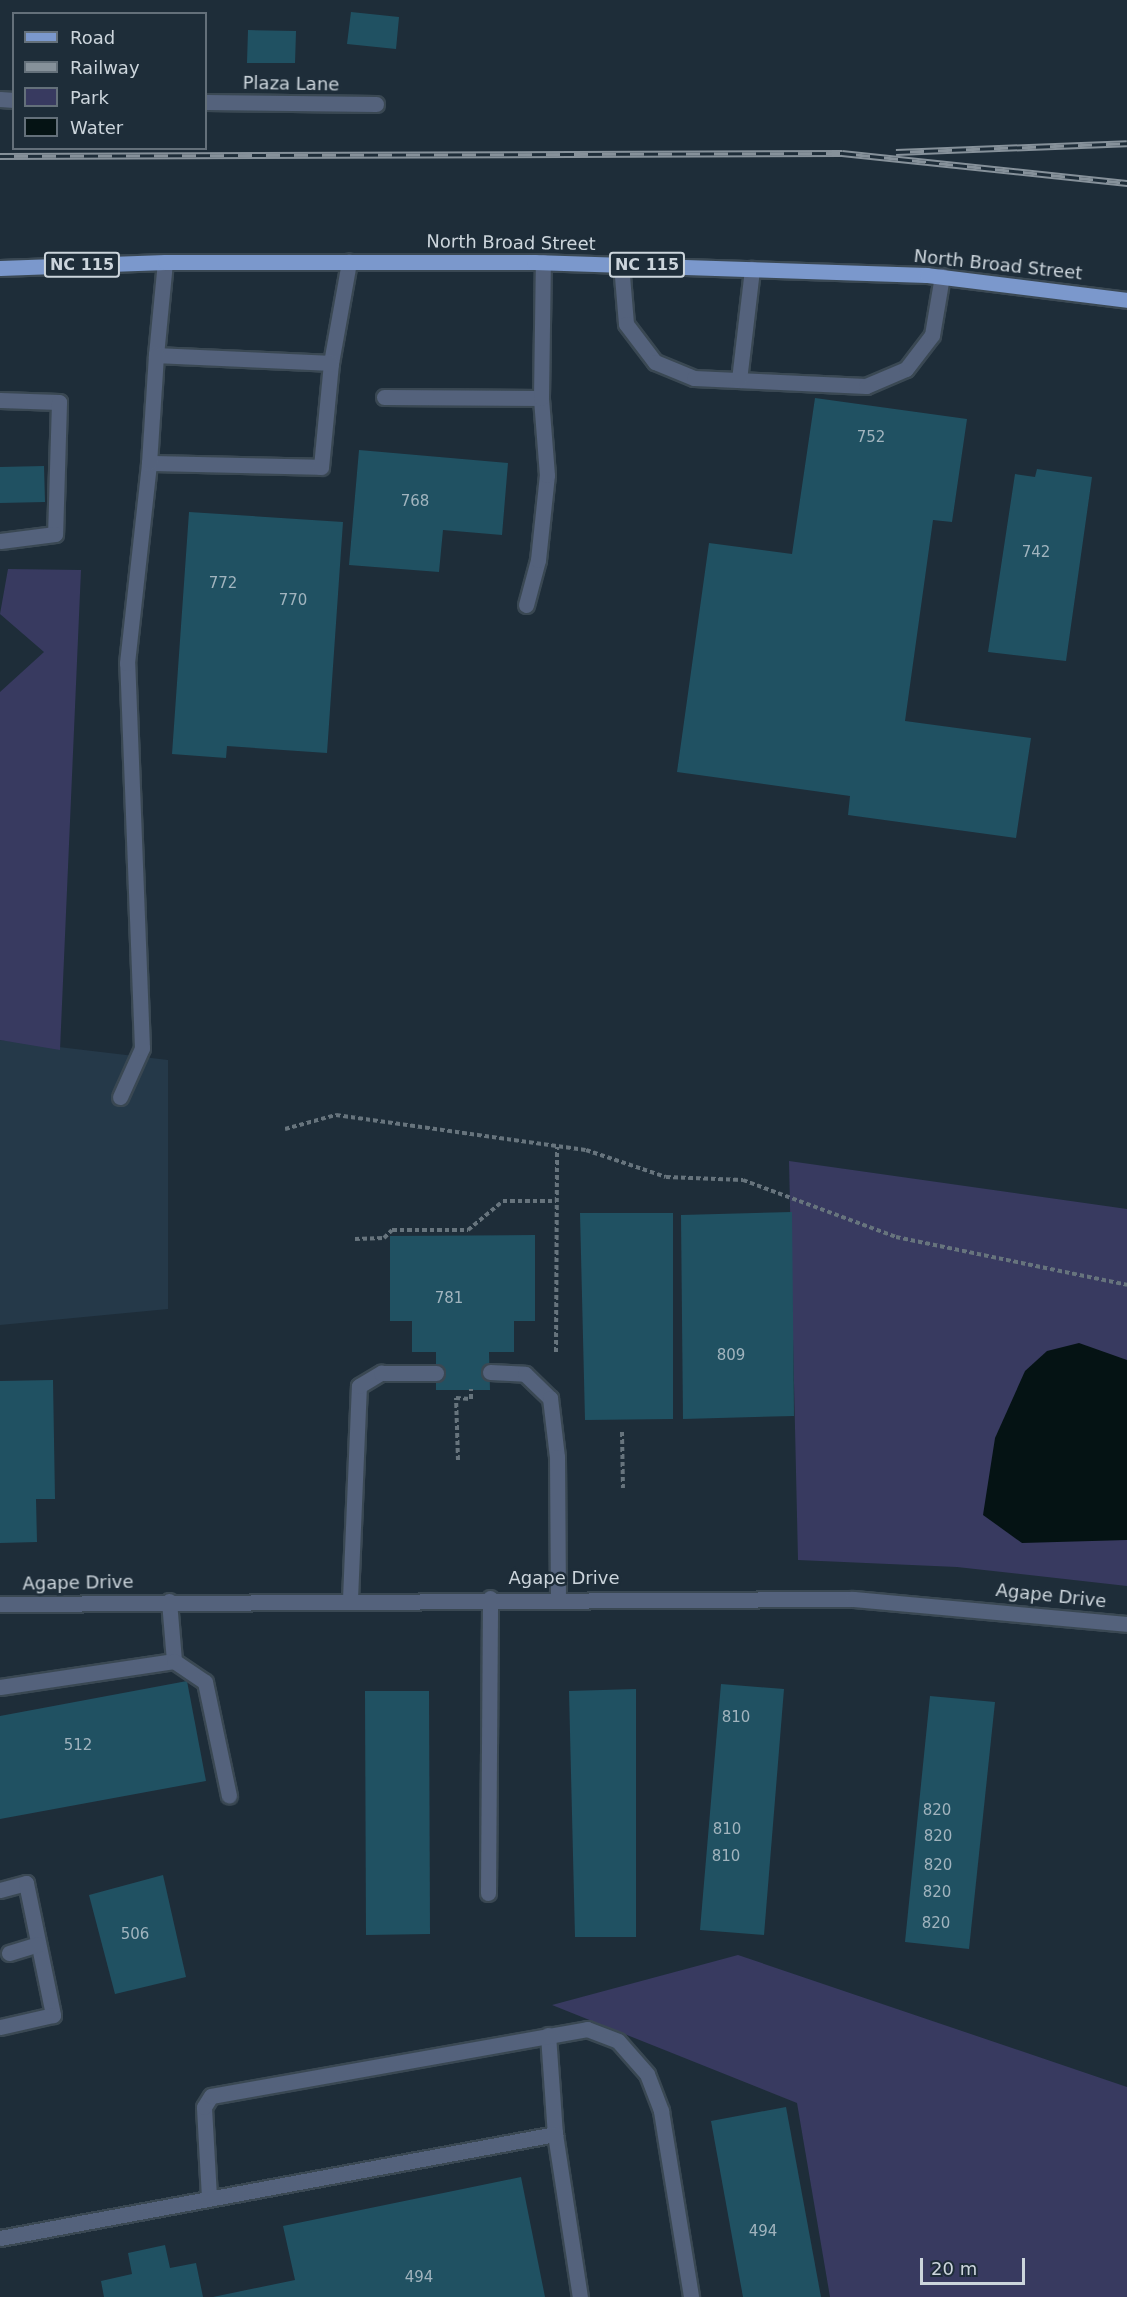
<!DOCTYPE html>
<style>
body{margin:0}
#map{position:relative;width:1127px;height:2297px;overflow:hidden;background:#1e2d39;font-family:"DejaVu Sans",sans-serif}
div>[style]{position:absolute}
.built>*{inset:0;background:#253949}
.green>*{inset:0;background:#383a60}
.water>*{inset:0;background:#051314}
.building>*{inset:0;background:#205162}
.path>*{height:4px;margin-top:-2px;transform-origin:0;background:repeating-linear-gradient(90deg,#67747d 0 4.5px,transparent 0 7.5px)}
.roads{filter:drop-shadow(2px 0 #3a4853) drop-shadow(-2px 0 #3a4853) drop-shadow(0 2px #3a4853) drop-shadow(0 -2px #3a4853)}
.service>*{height:15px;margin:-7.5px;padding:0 7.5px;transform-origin:7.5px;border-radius:7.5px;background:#54627c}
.minor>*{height:15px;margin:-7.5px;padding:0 7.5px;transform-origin:7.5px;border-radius:7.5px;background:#54627c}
.primary>*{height:15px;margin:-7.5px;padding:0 7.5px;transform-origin:7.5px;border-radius:7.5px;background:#7b98cc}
.rail>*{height:7px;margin-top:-3.5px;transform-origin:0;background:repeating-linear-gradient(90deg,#1e2d39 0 14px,#86919a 0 28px);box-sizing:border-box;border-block:2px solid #86919a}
span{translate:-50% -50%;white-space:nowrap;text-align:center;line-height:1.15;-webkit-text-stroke:5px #1e2d39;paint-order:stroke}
.number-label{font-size:15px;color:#a1b4be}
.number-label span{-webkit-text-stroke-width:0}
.shield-label span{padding:2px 4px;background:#1e2d39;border:2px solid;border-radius:4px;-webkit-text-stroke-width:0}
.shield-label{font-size:16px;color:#ccd5dc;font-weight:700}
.street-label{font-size:18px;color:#ccd5dc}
.legend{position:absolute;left:12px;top:12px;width:195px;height:138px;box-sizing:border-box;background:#1e2d39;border:2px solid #64707a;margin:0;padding:8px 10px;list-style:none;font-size:18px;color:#ccd5dc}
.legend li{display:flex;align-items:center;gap:12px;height:30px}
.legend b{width:30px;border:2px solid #64707a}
.scale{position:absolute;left:920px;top:2258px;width:105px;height:27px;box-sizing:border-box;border:3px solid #ccd5dc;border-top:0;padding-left:8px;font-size:18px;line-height:21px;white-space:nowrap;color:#ccd5dc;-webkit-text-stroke:4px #1e2d39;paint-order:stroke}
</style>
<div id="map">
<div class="built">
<div style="clip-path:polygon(0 1040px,168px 1060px,168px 1309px,0 1325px)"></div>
</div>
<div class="green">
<div style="clip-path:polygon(8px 569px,81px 570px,60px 1050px,0 1040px,0 692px,44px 652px,0 614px)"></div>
<div style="clip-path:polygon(789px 1161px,1127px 1209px,1127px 1586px,957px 1567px,798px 1560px)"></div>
<div style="clip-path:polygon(738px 1955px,1127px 2087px,1127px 2297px,830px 2297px,797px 2103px,552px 2005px)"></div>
</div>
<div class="water">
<div style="clip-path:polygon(1079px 1343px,1127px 1360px,1127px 1540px,1022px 1543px,983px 1515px,995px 1438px,1025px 1371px,1047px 1351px)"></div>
</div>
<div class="building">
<div style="clip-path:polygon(351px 12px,399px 17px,396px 49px,347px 44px)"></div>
<div style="clip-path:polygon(248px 30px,296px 31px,295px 63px,247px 63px)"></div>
<div style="clip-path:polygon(815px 398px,967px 419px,952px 522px,933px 520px,905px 721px,1031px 738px,1016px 838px,848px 815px,850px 796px,677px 772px,709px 543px,792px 554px)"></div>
<div style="clip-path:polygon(359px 450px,508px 463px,502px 535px,443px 530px,439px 572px,349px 565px)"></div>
<div style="clip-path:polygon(44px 466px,45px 502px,0 503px,0 467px)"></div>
<div style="clip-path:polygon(1037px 469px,1092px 477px,1066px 661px,988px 652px,1015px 474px,1035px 477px)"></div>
<div style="clip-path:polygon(189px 512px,343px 522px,327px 753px,227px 746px,226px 758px,172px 754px)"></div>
<div style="clip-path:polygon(792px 1212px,794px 1416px,683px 1419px,681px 1215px)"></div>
<div style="clip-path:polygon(580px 1213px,673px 1213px,673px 1419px,585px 1420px)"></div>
<div style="clip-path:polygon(535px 1235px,535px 1321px,514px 1321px,514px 1352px,489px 1352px,490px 1390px,436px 1390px,436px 1352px,412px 1352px,412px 1321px,390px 1321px,390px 1236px)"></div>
<div style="clip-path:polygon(53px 1380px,55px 1499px,36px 1499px,37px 1542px,0 1543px,0 1381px)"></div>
<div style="clip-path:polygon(187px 1681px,206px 1781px,0 1819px,0 1716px)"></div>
<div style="clip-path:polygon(721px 1684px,784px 1689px,764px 1935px,700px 1930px)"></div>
<div style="clip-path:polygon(636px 1689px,636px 1937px,575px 1937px,569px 1691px)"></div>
<div style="clip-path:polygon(365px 1691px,429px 1691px,430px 1934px,366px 1935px)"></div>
<div style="clip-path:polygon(930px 1696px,995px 1702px,969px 1949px,905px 1942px)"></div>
<div style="clip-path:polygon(163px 1875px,186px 1977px,115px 1994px,89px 1895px)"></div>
<div style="clip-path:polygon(786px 2107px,821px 2297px,743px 2297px,711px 2121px)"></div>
<div style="clip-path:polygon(521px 2177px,545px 2297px,213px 2297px,295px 2280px,283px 2226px)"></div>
<div style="clip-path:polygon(165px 2245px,170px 2268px,196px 2263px,203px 2297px,104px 2297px,101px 2281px,132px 2274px,128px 2253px)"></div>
</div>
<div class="path">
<div style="left:285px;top:1129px;width:53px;rotate:-15.4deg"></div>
<div style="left:336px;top:1115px;width:252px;rotate:8deg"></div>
<div style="left:586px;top:1150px;width:84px;rotate:18.6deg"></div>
<div style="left:666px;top:1177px;width:77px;rotate:2.2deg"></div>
<div style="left:743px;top:1180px;width:163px;rotate:20.4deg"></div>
<div style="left:896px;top:1237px;width:236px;rotate:11.7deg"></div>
<div style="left:355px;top:1239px;width:29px;rotate:-2deg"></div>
<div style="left:384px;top:1238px;width:11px;rotate:-45deg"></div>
<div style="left:392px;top:1230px;width:76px"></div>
<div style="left:468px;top:1230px;width:45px;rotate:-39.6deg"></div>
<div style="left:503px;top:1201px;width:53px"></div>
<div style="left:556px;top:1352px;width:205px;rotate:-89.7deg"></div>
<div style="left:622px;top:1432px;width:56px;rotate:89deg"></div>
<div style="left:458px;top:1460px;width:62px;rotate:-91.8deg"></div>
<div style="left:456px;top:1398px;width:15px;rotate:4deg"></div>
<div style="left:471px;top:1399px;width:10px;rotate:-90deg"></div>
</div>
<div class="roads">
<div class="service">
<div style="left:621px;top:264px;width:60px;rotate:85.2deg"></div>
<div style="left:626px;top:324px;width:48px;rotate:52.7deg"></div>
<div style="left:655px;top:362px;width:42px;rotate:22.3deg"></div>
<div style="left:694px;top:378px;width:172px;rotate:2.7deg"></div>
<div style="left:866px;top:386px;width:43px;rotate:-23deg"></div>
<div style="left:906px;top:369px;width:43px;rotate:-52.6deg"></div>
<div style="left:932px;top:335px;width:60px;rotate:-80.4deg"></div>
<div style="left:156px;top:355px;width:93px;rotate:-84.5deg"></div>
<div style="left:331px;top:363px;width:103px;rotate:-79.9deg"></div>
<div style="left:739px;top:380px;width:112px;rotate:-83.3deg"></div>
<div style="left:384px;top:397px;width:157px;rotate:0.4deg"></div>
<div style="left:0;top:400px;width:59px;rotate:1.9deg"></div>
<div style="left:59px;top:402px;width:132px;rotate:91.7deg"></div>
<div style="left:55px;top:534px;width:55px;rotate:172.7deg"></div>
<div style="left:526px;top:605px;width:47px;rotate:-75.1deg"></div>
<div style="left:538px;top:560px;width:85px;rotate:-84deg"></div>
<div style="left:547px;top:475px;width:77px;rotate:-94.5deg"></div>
<div style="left:541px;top:398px;width:136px;rotate:-89.2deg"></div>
<div style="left:120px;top:1097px;width:54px;rotate:-65.8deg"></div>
<div style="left:142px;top:1048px;width:385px;rotate:-92.2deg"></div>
<div style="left:127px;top:663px;width:201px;rotate:-83.7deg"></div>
<div style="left:149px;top:463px;width:172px;rotate:1.3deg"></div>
<div style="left:321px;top:467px;width:104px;rotate:-84.5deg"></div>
<div style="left:331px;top:363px;width:175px;rotate:-177.4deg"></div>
<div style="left:156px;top:355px;width:108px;rotate:93.7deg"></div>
<div style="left:490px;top:1372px;width:35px;rotate:3deg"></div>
<div style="left:525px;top:1374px;width:35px;rotate:44deg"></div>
<div style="left:550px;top:1398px;width:59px;rotate:83.2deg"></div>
<div style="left:557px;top:1457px;width:141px;rotate:89.6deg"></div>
<div style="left:350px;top:1599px;width:213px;rotate:-87.6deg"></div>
<div style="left:359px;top:1386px;width:26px;rotate:-31deg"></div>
<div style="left:381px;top:1373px;width:55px"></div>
<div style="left:169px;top:1601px;width:60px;rotate:85.2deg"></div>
<div style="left:0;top:1687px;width:176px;rotate:-8.5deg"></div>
<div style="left:174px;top:1661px;width:37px;rotate:34deg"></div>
<div style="left:205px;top:1682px;width:116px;rotate:78.1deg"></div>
<div style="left:0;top:1890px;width:27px;rotate:-15deg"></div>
<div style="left:26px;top:1883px;width:135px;rotate:78.4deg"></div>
<div style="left:53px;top:2015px;width:54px;rotate:167.2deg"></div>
<div style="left:488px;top:1893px;width:295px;rotate:-89.6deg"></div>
<div style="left:9px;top:1953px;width:30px;rotate:-17deg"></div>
<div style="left:548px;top:2035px;width:99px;rotate:86deg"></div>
<div style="left:209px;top:2197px;width:90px;rotate:-93.2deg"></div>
<div style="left:204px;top:2107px;width:13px;rotate:-58deg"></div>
<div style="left:211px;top:2096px;width:382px;rotate:-10.1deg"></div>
<div style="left:587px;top:2029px;width:33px;rotate:21deg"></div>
<div style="left:618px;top:2041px;width:44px;rotate:48.7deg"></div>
<div style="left:647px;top:2074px;width:40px;rotate:69deg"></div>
<div style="left:661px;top:2111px;width:188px;rotate:80.8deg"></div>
<div style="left:0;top:2238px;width:565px;rotate:-10.61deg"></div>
<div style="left:555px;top:2134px;width:165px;rotate:81.3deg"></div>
</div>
<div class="minor">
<div style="left:0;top:99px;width:14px;rotate:4deg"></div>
<div style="left:206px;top:102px;width:170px;rotate:0.7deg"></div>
<div style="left:0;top:1604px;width:853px;rotate:-0.34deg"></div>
<div style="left:853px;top:1599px;width:275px;rotate:5.2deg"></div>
</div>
<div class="primary">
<div style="left:0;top:268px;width:165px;rotate:-2.1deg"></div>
<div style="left:165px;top:262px;width:369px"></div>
<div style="left:534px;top:262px;width:393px;rotate:1.9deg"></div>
<div style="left:927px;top:275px;width:202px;rotate:7.1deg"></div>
</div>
</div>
<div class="rail">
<div style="left:896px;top:152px;width:231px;rotate:-2.2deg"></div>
<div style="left:0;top:156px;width:842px;rotate:-0.2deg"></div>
<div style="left:842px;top:153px;width:287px;rotate:6deg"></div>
</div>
<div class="number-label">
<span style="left:871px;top:438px">752</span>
<span style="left:415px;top:502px">768</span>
<span style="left:1036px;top:553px">742</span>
<span style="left:223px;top:584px">772</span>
<span style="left:293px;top:601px">770</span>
<span style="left:449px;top:1299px">781</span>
<span style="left:731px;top:1356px">809</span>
<span style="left:736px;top:1718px">810</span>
<span style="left:78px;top:1746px">512</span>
<span style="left:937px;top:1811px">820</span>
<span style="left:727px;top:1830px">810</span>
<span style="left:938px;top:1837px">820</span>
<span style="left:726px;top:1857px">810</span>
<span style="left:938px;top:1866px">820</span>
<span style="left:937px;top:1893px">820</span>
<span style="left:936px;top:1924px">820</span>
<span style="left:135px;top:1935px">506</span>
<span style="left:763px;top:2232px">494</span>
<span style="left:419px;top:2278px">494</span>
</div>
<div class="shield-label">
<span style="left:82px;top:265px">NC 115</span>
<span style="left:647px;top:265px">NC 115</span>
</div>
<div class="street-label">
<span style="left:291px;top:84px;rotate:1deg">Plaza Lane</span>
<span style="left:511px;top:243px;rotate:1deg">North Broad Street</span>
<span style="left:998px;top:265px;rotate:6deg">North Broad Street</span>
<span style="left:564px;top:1578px">Agape Drive</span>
<span style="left:78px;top:1583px;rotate:-1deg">Agape Drive</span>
<span style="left:1051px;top:1596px;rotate:6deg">Agape Drive</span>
</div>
<ul class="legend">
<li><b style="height:8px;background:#7b98cc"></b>Road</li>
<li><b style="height:8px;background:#86919a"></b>Railway</li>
<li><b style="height:16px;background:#383a60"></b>Park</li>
<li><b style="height:16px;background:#051314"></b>Water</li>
</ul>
<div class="scale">20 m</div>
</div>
